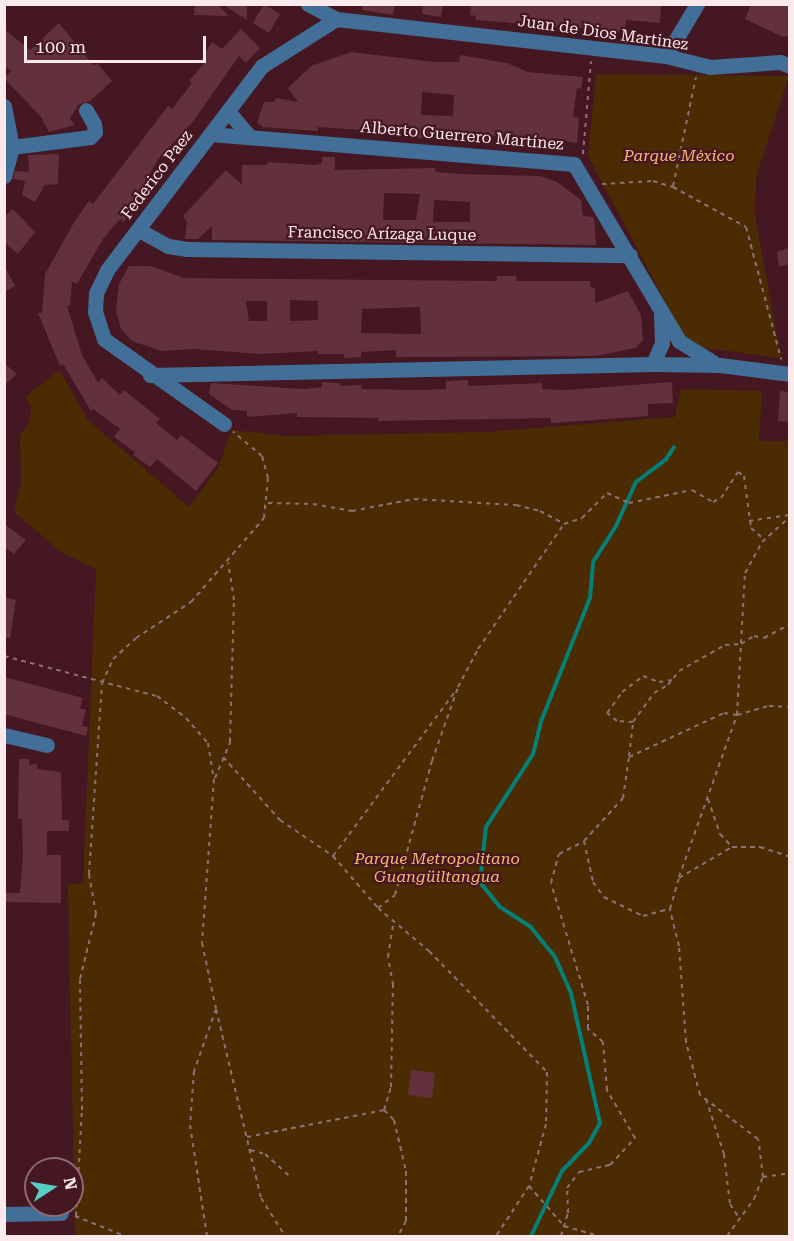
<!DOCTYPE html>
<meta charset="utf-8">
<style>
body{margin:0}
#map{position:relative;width:794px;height:1241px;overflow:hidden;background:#441723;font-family:"Roboto Serif",serif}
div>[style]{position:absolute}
.green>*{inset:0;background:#4b2b01}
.stream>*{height:4px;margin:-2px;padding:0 2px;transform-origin:2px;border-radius:2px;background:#038178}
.building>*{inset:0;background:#62313c}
.path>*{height:2px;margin-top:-1px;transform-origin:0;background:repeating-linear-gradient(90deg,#916f77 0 4.5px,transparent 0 9px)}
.minor>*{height:15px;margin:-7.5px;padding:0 7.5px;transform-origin:7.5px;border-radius:7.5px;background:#426f97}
span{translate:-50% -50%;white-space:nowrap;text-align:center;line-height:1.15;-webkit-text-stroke:4.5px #441723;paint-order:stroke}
.street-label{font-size:16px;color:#fce9ec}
.park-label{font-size:16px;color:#fcb870;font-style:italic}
.frame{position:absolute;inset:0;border:6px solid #fce9ec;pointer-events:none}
.north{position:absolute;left:24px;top:1157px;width:60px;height:60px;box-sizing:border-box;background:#441723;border:2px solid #8e6b73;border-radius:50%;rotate:78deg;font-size:16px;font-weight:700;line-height:24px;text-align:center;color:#fce9ec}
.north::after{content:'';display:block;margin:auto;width:21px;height:27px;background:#57cec2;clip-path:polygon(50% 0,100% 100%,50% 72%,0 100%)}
.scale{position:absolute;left:24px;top:36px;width:182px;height:27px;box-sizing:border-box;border:3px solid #fce9ec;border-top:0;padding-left:8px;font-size:18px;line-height:21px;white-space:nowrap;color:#fce9ec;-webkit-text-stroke:4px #441723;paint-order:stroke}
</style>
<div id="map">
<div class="green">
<div style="clip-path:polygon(596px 74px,789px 76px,757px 174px,754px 210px,781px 358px,689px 346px,588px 156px)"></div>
<div style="clip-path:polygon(59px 370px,88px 420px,189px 507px,218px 468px,232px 430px,286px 436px,485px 432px,675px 417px,681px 389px,762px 391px,759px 441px,790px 441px,789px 1236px,75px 1236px,68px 884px,83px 883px,96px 569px,61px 552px,14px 512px,21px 483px,20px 435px,30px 422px,31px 407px,25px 397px)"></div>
</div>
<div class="stream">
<div style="left:531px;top:1236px;width:72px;rotate:-64.5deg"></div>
<div style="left:562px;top:1171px;width:39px;rotate:-46deg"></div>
<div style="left:589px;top:1143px;width:23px;rotate:-61deg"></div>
<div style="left:600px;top:1123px;width:133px;rotate:-102.6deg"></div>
<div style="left:571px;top:993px;width:39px;rotate:-114deg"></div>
<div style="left:555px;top:957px;width:38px;rotate:-129deg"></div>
<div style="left:531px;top:927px;width:37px;rotate:-147deg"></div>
<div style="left:500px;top:907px;width:32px;rotate:-129deg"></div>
<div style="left:480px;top:882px;width:55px;rotate:-83.8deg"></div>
<div style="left:486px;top:827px;width:87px;rotate:-57.2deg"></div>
<div style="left:533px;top:754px;width:36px;rotate:-76deg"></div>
<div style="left:542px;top:719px;width:130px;rotate:-68.4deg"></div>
<div style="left:590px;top:598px;width:36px;rotate:-85deg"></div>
<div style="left:593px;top:562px;width:43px;rotate:-57.4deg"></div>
<div style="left:616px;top:526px;width:48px;rotate:-65.6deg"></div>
<div style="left:636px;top:482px;width:38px;rotate:-37deg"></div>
<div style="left:666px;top:459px;width:14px;rotate:-56deg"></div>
</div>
<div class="building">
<div style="clip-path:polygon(195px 4px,217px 4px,229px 16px,194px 15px)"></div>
<div style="clip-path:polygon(222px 4px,247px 4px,247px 20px)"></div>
<div style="clip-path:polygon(264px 4px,280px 14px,269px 33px,253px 23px)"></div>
<div style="clip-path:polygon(362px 4px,395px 4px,393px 15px,362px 10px)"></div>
<div style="clip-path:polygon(423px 4px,443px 4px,441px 17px,422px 14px)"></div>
<div style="clip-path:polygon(471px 4px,661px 4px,660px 23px,626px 20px,625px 32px,475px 20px,476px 16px,470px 15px)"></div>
<div style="clip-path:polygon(751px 4px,789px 4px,789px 36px,783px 37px,745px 19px)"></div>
<div style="clip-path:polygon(59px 23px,94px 66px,97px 63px,112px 81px,90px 101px,78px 105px,70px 119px,75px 125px,49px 132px,41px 117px,4px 78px,11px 71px,4px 65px,4px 29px,30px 50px)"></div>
<div style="clip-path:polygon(241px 29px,260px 48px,246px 63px,239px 56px,192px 123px,158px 159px,147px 179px,151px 183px,136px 205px,124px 222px,120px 219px,103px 239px,77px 284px,72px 282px,70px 306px,67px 306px,82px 355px,98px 383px,102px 378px,120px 395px,124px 390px,160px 419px,156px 423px,177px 440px,181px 435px,218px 463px,196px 491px,157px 459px,150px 467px,133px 455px,135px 452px,114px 437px,120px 429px,93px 409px,91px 411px,63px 364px,60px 366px,38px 313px,42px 313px,45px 274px,76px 219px,89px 201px,93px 204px,168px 106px,172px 109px,192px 83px,189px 81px,206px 61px,202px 58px,212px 42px,222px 49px)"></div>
<div style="clip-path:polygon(evenodd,351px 52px,435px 62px,459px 62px,460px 55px,507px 63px,528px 72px,583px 77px,581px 89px,577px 88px,573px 117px,579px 118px,577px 143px,550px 139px,549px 145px,526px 144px,527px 138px,497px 136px,490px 136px,490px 145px,478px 144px,479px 138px,420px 138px,400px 136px,401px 133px,318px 127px,318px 131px,263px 127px,257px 123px,264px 102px,274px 102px,276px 98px,298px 102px,288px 88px,311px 66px,351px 52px,422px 92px,454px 95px,453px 116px,421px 115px,422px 92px)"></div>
<div style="clip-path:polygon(59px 154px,58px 184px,45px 185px,35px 202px,22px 195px,25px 181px,13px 179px,15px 171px,29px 172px,28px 155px)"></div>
<div style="clip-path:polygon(evenodd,322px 157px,335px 157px,335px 170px,435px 168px,435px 172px,461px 174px,539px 176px,557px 182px,581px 200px,583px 216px,594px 217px,596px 245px,212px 240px,212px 226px,198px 239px,185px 239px,187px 222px,183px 216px,226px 170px,242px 185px,242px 165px,267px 165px,268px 162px,315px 165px,322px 163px,322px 157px,384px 193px,420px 194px,416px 220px,383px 220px,384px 193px,322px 157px,434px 200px,470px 202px,470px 222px,433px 222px,434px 200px)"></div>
<div style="clip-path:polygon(13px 209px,35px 232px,18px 254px,4px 242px,4px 217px)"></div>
<div style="clip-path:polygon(789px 248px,789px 264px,779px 267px,777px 252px)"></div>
<div style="clip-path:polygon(4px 265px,15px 286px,4px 292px)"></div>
<div style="clip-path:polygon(evenodd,129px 266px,150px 266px,184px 278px,497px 281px,497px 276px,517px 276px,516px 281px,590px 281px,590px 287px,595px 288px,595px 303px,628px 291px,641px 315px,643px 340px,636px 348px,595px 356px,396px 357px,396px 350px,361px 352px,361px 357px,344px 358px,344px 354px,318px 354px,318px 351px,260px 354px,195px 349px,162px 351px,132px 341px,121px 329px,116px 311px,119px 284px,129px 266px,290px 300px,318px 301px,318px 320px,290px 321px,290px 300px,129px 266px,246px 301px,267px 301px,267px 321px,249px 321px,246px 301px,129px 266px,420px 307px,421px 334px,361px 333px,362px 309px,420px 307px)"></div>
<div style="clip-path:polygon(4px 363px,17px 374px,4px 385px)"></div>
<div style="clip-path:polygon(468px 380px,468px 386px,542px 383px,542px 389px,566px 390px,672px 382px,673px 403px,648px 404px,648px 416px,567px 422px,551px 423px,551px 418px,378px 421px,378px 418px,297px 417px,297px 413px,247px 417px,247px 411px,232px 410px,209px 394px,211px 383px,303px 389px,322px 387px,322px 382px,340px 383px,340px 386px,361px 385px,361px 389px,421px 390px,446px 389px,446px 381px)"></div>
<div style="clip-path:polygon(780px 391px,789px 392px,789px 422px,778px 421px)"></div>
<div style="clip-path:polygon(4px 524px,26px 540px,14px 554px,4px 547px)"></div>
<div style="clip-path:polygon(4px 597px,16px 600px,10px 638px,4px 638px)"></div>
<div style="clip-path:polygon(4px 677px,83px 698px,80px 708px,86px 710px,82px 726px,88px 727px,86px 736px,4px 714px)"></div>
<div style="clip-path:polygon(19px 759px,29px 759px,29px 765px,37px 764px,37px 769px,61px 772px,62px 820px,69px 820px,69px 831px,47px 831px,47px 855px,61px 855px,61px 903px,5px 902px,5px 893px,20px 893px,23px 855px,22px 819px,18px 819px)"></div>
<div style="clip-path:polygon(411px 1070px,435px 1073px,432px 1098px,408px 1095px)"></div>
</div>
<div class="path">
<div style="left:583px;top:154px;width:93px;rotate:-85.1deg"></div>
<div style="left:602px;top:184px;width:51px;rotate:-3.4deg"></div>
<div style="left:653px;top:181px;width:21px;rotate:17deg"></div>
<div style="left:673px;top:187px;width:83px;rotate:28.7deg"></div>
<div style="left:746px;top:227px;width:137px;rotate:75.1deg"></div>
<div style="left:673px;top:186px;width:111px;rotate:-78.1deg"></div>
<div style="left:268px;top:503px;width:45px;rotate:1.3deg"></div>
<div style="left:313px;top:504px;width:40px;rotate:10deg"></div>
<div style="left:352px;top:511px;width:63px;rotate:-11deg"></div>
<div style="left:414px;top:499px;width:102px;rotate:3.4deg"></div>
<div style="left:516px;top:505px;width:25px;rotate:14deg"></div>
<div style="left:540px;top:511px;width:27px;rotate:28deg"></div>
<div style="left:564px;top:524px;width:19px;rotate:-18deg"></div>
<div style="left:582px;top:518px;width:35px;rotate:-45deg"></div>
<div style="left:607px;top:493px;width:24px;rotate:24deg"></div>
<div style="left:629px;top:503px;width:64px;rotate:-11.7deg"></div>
<div style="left:692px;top:490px;width:24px;rotate:30deg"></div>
<div style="left:713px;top:502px;width:9px;rotate:-27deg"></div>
<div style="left:721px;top:498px;width:31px;rotate:-57deg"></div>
<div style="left:738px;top:472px;width:7px;rotate:34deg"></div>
<div style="left:744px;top:476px;width:52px;rotate:82.3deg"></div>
<div style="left:751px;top:528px;width:18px;rotate:41deg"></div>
<div style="left:749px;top:521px;width:41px;rotate:-8.3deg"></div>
<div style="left:4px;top:656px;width:158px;rotate:14.7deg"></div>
<div style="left:157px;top:696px;width:36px;rotate:37deg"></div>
<div style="left:186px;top:718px;width:33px;rotate:49deg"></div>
<div style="left:208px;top:743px;width:36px;rotate:81deg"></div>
<div style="left:214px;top:779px;width:164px;rotate:94.2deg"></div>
<div style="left:202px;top:943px;width:67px;rotate:78deg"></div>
<div style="left:216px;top:1009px;width:66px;rotate:109.5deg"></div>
<div style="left:194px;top:1071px;width:54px;rotate:94.2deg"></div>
<div style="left:190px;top:1125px;width:112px;rotate:81.3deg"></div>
<div style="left:633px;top:722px;width:16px;rotate:-176deg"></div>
<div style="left:617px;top:721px;width:13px;rotate:-141deg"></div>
<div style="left:607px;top:713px;width:26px;rotate:-54deg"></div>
<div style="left:622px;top:692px;width:26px;rotate:-37deg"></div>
<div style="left:643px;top:676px;width:17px;rotate:21deg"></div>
<div style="left:659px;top:682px;width:13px;rotate:-9deg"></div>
<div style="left:629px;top:756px;width:34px;rotate:-83deg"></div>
<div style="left:633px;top:722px;width:36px;rotate:-54deg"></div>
<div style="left:654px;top:693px;width:16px;rotate:-30deg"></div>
<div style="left:668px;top:685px;width:18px;rotate:-52deg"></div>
<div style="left:679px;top:671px;width:53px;rotate:-29.5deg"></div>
<div style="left:725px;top:645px;width:16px;rotate:-4deg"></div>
<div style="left:741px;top:644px;width:15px;rotate:-32deg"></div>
<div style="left:754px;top:636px;width:10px;rotate:11deg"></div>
<div style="left:764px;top:638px;width:30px;rotate:-28deg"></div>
<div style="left:223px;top:757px;width:85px;rotate:47.9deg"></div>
<div style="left:280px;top:820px;width:64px;rotate:34.2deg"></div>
<div style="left:333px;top:856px;width:69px;rotate:49.1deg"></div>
<div style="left:378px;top:908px;width:67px;rotate:40.1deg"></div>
<div style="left:429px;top:951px;width:169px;rotate:45.7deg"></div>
<div style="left:547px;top:1072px;width:52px;rotate:91.1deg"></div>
<div style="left:546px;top:1124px;width:64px;rotate:105.3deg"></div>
<div style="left:529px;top:1186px;width:60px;rotate:123.4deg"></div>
<div style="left:215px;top:778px;width:39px;rotate:-67deg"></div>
<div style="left:230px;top:742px;width:142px;rotate:-88.4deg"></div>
<div style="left:234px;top:600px;width:38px;rotate:-99deg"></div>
<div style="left:708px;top:799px;width:37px;rotate:71deg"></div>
<div style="left:720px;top:834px;width:18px;rotate:47deg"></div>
<div style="left:584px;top:841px;width:42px;rotate:77.6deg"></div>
<div style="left:593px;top:882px;width:19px;rotate:54deg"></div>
<div style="left:604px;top:897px;width:43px;rotate:26deg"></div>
<div style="left:643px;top:916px;width:28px;rotate:-15deg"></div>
<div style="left:333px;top:856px;width:208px;rotate:-53.4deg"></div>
<div style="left:679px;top:877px;width:172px;rotate:-70.3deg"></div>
<div style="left:737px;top:715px;width:142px;rotate:-86.8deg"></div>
<div style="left:745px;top:573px;width:35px;rotate:-61deg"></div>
<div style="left:762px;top:542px;width:38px;rotate:-42deg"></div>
<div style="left:378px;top:908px;width:21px;rotate:-37deg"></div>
<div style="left:395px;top:895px;width:139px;rotate:-74.6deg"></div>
<div style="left:432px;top:761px;width:78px;rotate:-70.6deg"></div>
<div style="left:458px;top:687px;width:43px;rotate:-62.2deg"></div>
<div style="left:478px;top:649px;width:152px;rotate:-55.5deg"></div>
<div style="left:216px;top:1009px;width:194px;rotate:76.6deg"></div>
<div style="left:261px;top:1198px;width:45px;rotate:57.7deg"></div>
<div style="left:706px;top:1099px;width:58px;rotate:71.9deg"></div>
<div style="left:724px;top:1154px;width:50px;rotate:83.2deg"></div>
<div style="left:730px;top:1204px;width:17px;rotate:57deg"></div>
<div style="left:384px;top:1110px;width:24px;rotate:-73deg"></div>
<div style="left:391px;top:1087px;width:102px;rotate:-88.9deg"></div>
<div style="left:393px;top:985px;width:28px;rotate:-100deg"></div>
<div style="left:388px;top:957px;width:36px;rotate:-81deg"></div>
<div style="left:247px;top:1137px;width:140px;rotate:-11.1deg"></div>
<div style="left:384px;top:1110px;width:14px;rotate:45deg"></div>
<div style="left:394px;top:1120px;width:52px;rotate:76.8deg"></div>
<div style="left:406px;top:1171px;width:50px;rotate:90deg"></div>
<div style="left:406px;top:1221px;width:17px;rotate:118deg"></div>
<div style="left:250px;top:1150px;width:16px;rotate:15deg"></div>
<div style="left:265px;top:1154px;width:36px;rotate:42deg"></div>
<div style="left:763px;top:1177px;width:27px;rotate:-8deg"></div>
<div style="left:529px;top:1186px;width:53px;rotate:48.8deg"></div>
<div style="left:564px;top:1226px;width:36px;rotate:16deg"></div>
<div style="left:75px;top:1216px;width:54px;rotate:21.8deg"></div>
<div style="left:76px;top:1216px;width:106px;rotate:-86.8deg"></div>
<div style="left:82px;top:1110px;width:131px;rotate:-90.9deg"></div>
<div style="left:80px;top:979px;width:67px;rotate:-76.2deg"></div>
<div style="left:96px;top:914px;width:41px;rotate:-99.9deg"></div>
<div style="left:89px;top:874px;width:191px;rotate:-86.1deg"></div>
<div style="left:102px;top:683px;width:26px;rotate:-65deg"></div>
<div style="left:113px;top:659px;width:31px;rotate:-42deg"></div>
<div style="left:136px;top:638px;width:66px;rotate:-33.2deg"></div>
<div style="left:191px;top:602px;width:111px;rotate:-49deg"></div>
<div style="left:264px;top:518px;width:40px;rotate:-84.3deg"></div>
<div style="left:268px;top:478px;width:23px;rotate:-105deg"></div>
<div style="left:262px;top:456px;width:38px;rotate:-140deg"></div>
<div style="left:561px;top:1236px;width:24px;rotate:-73deg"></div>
<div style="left:568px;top:1213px;width:25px;rotate:-92deg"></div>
<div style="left:567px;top:1188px;width:20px;rotate:-53deg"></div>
<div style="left:579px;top:1172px;width:32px;rotate:-13deg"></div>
<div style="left:610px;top:1165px;width:37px;rotate:-47deg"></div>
<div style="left:635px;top:1138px;width:56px;rotate:-120.3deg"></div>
<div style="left:607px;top:1090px;width:48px;rotate:-94.8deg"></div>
<div style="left:603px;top:1042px;width:20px;rotate:-139deg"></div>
<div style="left:588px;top:1029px;width:24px;rotate:-90deg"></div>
<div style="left:588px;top:1005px;width:127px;rotate:-106.9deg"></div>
<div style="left:551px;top:883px;width:30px;rotate:-75deg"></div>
<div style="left:559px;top:854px;width:28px;rotate:-27deg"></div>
<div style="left:584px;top:841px;width:58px;rotate:-47.8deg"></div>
<div style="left:623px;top:798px;width:41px;rotate:-81.7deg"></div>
<div style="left:629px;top:757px;width:105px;rotate:-24.9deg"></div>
<div style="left:724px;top:713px;width:13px;rotate:9deg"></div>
<div style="left:737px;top:715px;width:33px;rotate:-16deg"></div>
<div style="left:769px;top:706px;width:21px;rotate:3deg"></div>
<div style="left:727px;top:1236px;width:46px;rotate:-53.9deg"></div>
<div style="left:754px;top:1199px;width:24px;rotate:-68deg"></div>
<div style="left:763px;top:1177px;width:38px;rotate:-97deg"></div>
<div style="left:758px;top:1139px;width:73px;rotate:-142.8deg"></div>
<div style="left:700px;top:1095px;width:55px;rotate:-104.8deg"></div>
<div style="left:686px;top:1042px;width:96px;rotate:-94.2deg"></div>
<div style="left:679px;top:946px;width:38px;rotate:-104deg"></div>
<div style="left:670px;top:909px;width:32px;rotate:-74deg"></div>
<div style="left:679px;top:878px;width:61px;rotate:-30.3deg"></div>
<div style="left:732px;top:847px;width:28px"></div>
<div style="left:760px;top:847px;width:32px;rotate:18deg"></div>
</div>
<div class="minor">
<div style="left:308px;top:4px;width:32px;rotate:28deg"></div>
<div style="left:336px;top:19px;width:332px;rotate:6.4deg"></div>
<div style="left:666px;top:56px;width:45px;rotate:14deg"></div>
<div style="left:710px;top:67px;width:70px;rotate:-4.1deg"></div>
<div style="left:780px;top:62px;width:11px;rotate:22deg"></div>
<div style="left:666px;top:56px;width:61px;rotate:-59.2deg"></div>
<div style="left:4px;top:106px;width:42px;rotate:79deg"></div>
<div style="left:12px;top:147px;width:30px;rotate:105deg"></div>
<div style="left:228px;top:111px;width:34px;rotate:50deg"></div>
<div style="left:210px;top:134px;width:365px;rotate:4.7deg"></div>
<div style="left:574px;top:164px;width:206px;rotate:59.3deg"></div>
<div style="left:679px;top:341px;width:40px;rotate:32deg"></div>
<div style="left:12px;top:147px;width:79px;rotate:-7.3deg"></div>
<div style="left:90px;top:137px;width:7px;rotate:-45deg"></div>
<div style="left:95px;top:132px;width:8px;rotate:-97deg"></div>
<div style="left:94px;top:124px;width:16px;rotate:-120deg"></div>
<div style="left:139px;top:230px;width:33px;rotate:29deg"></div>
<div style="left:168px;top:246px;width:19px;rotate:9deg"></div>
<div style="left:187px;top:249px;width:443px;rotate:0.8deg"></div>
<div style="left:653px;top:364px;width:23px;rotate:-67deg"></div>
<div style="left:662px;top:343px;width:28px;rotate:-92deg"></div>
<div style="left:150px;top:375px;width:503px;rotate:-1.25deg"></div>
<div style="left:653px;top:364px;width:67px;rotate:0.9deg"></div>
<div style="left:720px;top:365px;width:71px;rotate:7.3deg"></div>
<div style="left:224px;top:424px;width:147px;rotate:-144.7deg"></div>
<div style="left:104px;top:339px;width:28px;rotate:-108deg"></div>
<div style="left:95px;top:312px;width:19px;rotate:-87deg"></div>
<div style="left:96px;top:293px;width:25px;rotate:-64deg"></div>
<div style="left:107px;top:270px;width:256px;rotate:-52.8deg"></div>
<div style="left:262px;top:66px;width:88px;rotate:-32.4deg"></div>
<div style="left:4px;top:735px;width:44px;rotate:13.1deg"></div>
<div style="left:4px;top:1214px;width:57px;rotate:-1deg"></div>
</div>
<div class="street-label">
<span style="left:603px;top:33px;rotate:8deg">Juan de Dios Martinez</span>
<span style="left:462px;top:136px;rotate:5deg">Alberto Guerrero Martínez</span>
<span style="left:157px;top:175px;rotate:-53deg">Federico Paez</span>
<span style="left:382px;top:234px;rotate:1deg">Francisco Arízaga Luque</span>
</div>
<div class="park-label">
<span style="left:679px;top:156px">Parque México</span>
<span style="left:437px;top:868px">Parque Metropolitano<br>Guangüiltangua</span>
</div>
<div class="frame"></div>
<div class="north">N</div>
<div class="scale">100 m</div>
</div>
